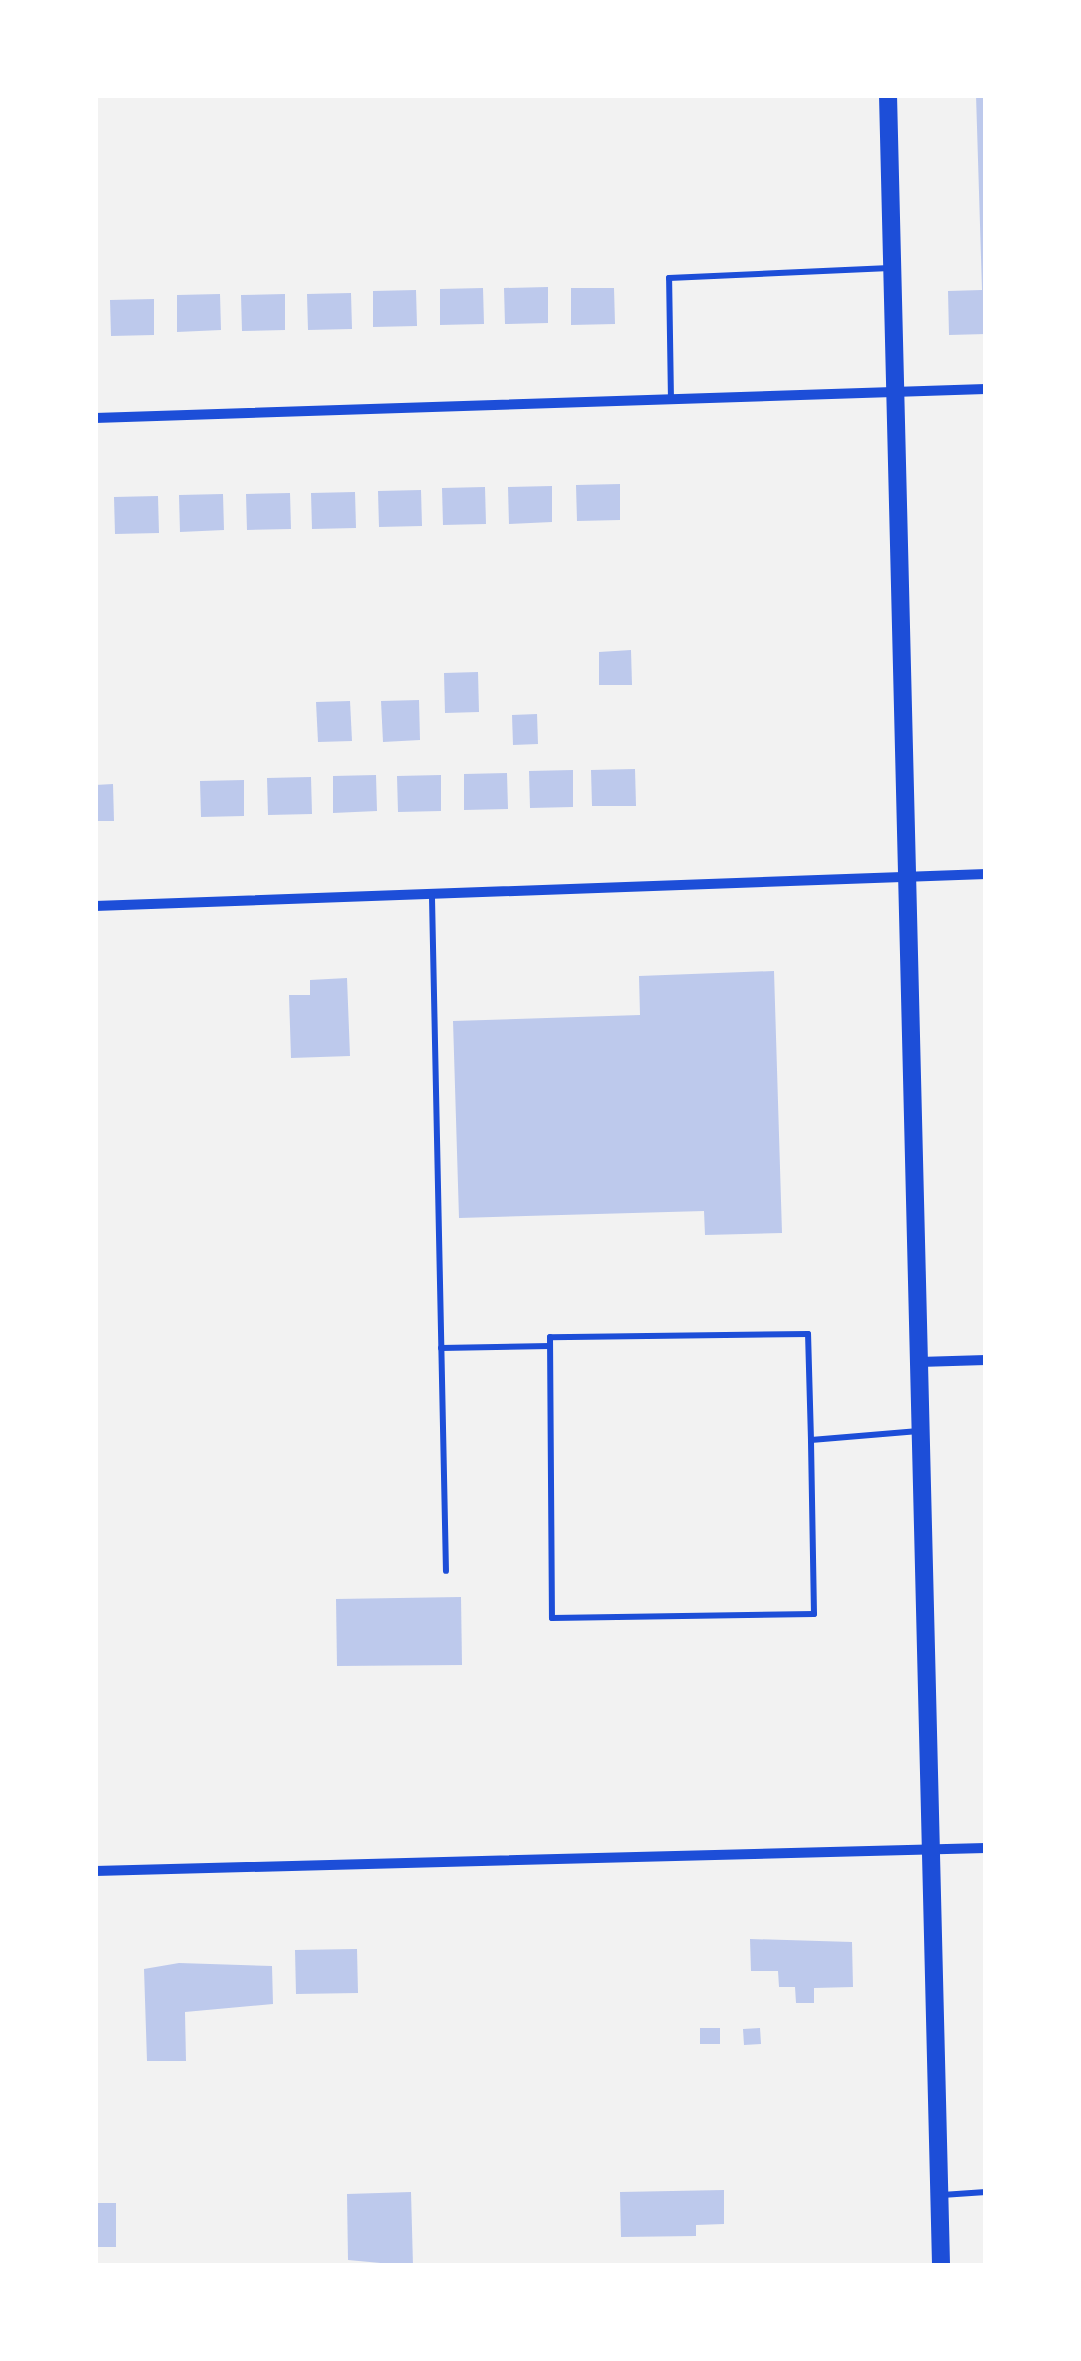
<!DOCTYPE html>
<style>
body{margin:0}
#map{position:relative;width:1081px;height:2361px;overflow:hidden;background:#f2f2f2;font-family:"DM Sans",sans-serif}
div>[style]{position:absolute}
.building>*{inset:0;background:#bdc9ec}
.service>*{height:6px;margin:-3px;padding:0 3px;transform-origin:3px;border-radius:3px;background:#1d4ed8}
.minor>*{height:10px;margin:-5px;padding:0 5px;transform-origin:5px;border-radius:5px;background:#1d4ed8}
.secondary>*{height:18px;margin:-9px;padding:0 9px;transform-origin:9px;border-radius:9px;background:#1d4ed8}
span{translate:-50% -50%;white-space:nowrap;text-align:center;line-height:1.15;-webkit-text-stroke:8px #fff;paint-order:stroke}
.frame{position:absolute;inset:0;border:98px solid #fff;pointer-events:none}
</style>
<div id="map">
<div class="building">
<div style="clip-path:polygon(976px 95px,986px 95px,986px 334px,949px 335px,948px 291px,982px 290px)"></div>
<div style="clip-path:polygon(548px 287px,548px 323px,505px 324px,504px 288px)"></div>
<div style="clip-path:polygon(483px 288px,484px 324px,440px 325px,440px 289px)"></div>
<div style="clip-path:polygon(571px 288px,614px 288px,615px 324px,571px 325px)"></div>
<div style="clip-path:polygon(416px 290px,417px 326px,373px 327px,373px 291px)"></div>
<div style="clip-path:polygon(351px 293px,352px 329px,308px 330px,307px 294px)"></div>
<div style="clip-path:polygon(220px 294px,221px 330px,177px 332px,177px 295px)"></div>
<div style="clip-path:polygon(285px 294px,285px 330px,242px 331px,241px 295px)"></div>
<div style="clip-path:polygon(154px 299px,154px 335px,111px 336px,110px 300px)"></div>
<div style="clip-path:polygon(620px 484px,620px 520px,577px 521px,576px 485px)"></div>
<div style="clip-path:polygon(552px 486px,552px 522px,509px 524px,508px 487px)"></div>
<div style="clip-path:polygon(485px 487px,486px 524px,443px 525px,442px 488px)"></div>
<div style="clip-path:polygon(421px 490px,422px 526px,379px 527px,378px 491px)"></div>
<div style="clip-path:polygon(355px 492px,356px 528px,312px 529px,311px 493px)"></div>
<div style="clip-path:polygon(290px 493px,291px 529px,247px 530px,246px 494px)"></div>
<div style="clip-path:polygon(223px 494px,224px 530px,180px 532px,179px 495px)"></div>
<div style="clip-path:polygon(158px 496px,159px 533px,115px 534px,114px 497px)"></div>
<div style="clip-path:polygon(631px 650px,632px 685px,599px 685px,599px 652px)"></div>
<div style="clip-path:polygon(478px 672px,479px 712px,445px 713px,444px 673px)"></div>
<div style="clip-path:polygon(419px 700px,420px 740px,383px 742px,381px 701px)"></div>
<div style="clip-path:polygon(350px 701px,352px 741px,318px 742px,316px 702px)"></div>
<div style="clip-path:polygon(537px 714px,538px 744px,513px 745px,512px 715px)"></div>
<div style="clip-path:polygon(635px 769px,636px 806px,592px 806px,591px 770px)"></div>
<div style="clip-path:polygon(573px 770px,573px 807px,530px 808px,529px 771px)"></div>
<div style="clip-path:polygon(507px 773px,508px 809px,464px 810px,464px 774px)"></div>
<div style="clip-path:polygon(376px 775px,377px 811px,333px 813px,333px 776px)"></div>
<div style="clip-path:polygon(441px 775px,441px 811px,398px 812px,397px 776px)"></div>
<div style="clip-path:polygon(311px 777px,312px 814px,268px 815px,267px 778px)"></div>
<div style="clip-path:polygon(244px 780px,244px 816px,201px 817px,200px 781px)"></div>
<div style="clip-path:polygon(113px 784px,114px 821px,95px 821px,95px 785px)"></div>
<div style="clip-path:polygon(774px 971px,782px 1233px,705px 1235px,704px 1211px,459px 1218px,453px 1021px,640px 1015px,639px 976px)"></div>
<div style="clip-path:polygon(347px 978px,350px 1056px,291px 1058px,289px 995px,310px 995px,310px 980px)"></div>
<div style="clip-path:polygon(461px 1597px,462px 1665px,337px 1666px,336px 1599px)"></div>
<div style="clip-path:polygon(750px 1939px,852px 1942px,853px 1987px,814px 1988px,814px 2003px,796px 2003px,795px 1987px,779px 1987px,778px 1971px,751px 1971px)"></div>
<div style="clip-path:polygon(357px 1949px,358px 1993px,296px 1994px,295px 1950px)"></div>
<div style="clip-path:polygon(179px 1963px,272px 1966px,273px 2004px,185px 2012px,186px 2061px,147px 2061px,144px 1969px)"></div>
<div style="clip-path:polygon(700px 2028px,720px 2028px,720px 2044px,700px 2044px)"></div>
<div style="clip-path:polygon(760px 2028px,761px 2044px,744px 2045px,743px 2029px)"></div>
<div style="clip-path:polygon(724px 2190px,724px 2224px,696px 2225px,696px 2236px,621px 2237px,620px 2192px)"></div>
<div style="clip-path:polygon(411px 2192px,413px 2266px,348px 2260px,347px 2194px)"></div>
<div style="clip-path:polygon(95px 2203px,116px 2203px,116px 2247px,95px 2247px)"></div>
</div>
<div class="service">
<div style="left:671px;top:400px;width:122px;rotate:-90.9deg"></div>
<div style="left:669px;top:278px;width:221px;rotate:-2.6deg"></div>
<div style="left:432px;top:898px;width:673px;rotate:88.81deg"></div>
<div style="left:441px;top:1348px;width:109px;rotate:-1.1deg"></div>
<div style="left:811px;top:1440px;width:106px;rotate:-91.6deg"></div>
<div style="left:808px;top:1334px;width:258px;rotate:179.3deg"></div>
<div style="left:550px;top:1337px;width:281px;rotate:89.6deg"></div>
<div style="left:552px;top:1618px;width:262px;rotate:-0.9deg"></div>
<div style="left:814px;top:1614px;width:174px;rotate:-91deg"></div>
<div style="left:811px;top:1440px;width:108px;rotate:-4.8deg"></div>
<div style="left:942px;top:2195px;width:44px;rotate:-3.9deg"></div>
</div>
<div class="minor">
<div style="left:95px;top:418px;width:891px;rotate:-1.86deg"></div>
<div style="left:95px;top:906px;width:892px;rotate:-2.06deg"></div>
<div style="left:919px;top:1362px;width:67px;rotate:-1.7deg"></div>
<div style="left:95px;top:1871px;width:891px;rotate:-1.48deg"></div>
</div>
<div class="secondary">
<div style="left:888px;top:95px;width:2172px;rotate:88.6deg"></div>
</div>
<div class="frame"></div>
</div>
